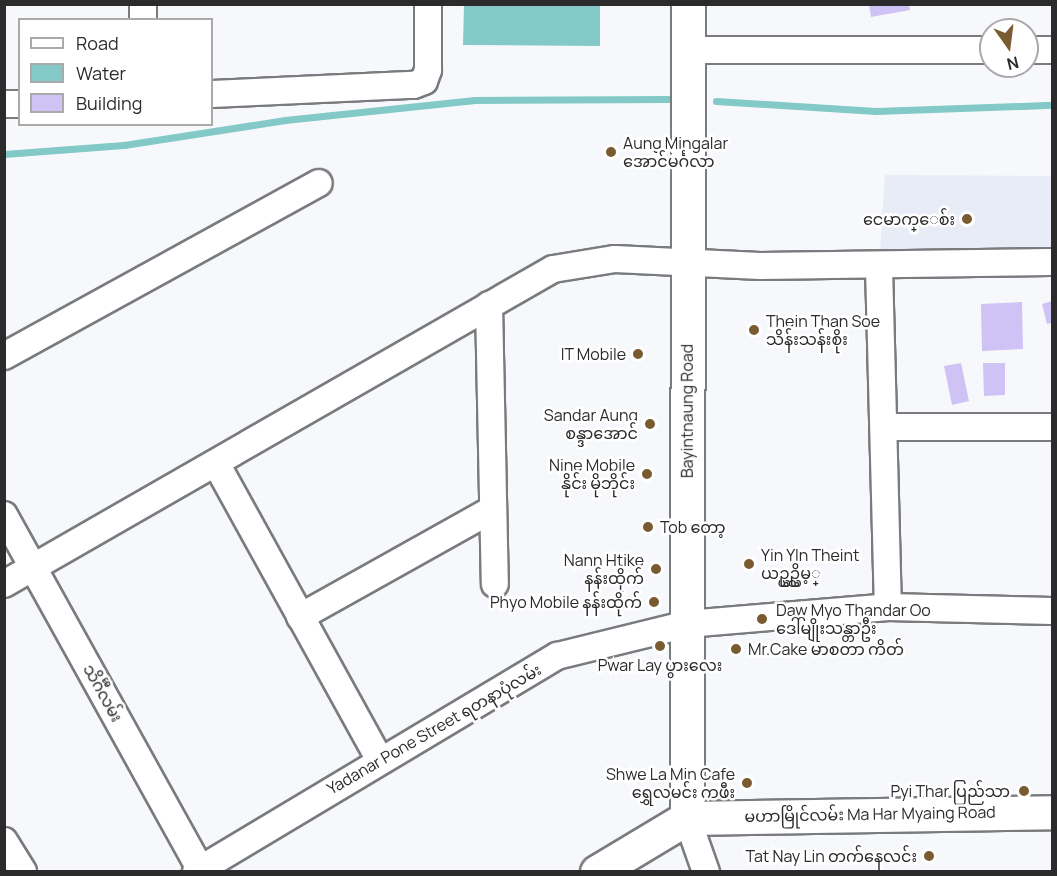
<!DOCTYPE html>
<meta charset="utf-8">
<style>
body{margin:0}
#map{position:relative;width:1057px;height:876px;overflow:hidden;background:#f7f8fb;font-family:Manrope,"Noto Sans Myanmar",sans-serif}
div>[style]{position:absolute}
.built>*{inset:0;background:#e7ecf6}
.water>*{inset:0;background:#82c9c8}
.stream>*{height:7px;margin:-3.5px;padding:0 3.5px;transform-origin:3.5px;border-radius:3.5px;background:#82c9c8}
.building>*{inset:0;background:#cfc2f4}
.roads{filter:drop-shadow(2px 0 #7a7b7e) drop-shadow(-2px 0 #7a7b7e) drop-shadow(0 2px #7a7b7e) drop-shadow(0 -2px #7a7b7e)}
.street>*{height:26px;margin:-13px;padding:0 13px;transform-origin:13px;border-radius:13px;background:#fff}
.secondary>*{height:33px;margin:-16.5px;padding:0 16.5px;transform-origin:16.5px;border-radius:16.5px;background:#fff}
.dots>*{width:16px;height:16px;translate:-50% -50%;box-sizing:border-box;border:3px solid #fff;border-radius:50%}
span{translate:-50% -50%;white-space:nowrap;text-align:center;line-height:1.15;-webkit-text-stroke:5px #fff;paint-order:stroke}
.poi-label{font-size:16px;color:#2b2b2c}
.left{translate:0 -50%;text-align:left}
.right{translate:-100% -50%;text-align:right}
.street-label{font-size:16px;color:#2b2b2c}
.frame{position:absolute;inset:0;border:6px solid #2b2b2c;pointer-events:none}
.legend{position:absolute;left:18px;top:18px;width:195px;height:108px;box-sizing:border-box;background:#fff;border:2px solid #aaaaab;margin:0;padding:8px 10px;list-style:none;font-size:18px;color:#2b2b2c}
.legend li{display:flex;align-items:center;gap:12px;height:30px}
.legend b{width:30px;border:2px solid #aaaaab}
.north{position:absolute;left:979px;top:18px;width:60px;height:60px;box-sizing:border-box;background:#fff;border:2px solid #aaaaab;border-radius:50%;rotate:166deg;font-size:16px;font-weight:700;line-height:24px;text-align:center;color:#2b2b2c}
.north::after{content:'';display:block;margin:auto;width:21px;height:27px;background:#7a5a30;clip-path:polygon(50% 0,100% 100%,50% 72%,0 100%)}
</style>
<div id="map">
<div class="built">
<div style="clip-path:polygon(885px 175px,1052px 176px,1052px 262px,879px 267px)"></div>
</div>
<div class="water">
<div style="clip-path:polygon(464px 5px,600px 5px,600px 46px,463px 45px)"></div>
</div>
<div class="stream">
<div style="left:716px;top:101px;width:160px;rotate:3.6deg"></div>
<div style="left:876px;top:111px;width:176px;rotate:-2deg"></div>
<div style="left:4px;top:154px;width:120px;rotate:-4.3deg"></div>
<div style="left:124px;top:145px;width:163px;rotate:-8.8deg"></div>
<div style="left:285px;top:120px;width:191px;rotate:-6deg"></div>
<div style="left:475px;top:100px;width:195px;rotate:-0.3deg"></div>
</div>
<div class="building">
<div style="clip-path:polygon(869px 4px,909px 4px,910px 10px,871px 17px)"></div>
<div style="clip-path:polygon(1052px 301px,1052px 323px,1047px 324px,1042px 304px)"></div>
<div style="clip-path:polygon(1022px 302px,1023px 349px,982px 351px,981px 304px)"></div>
<div style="clip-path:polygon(961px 363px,969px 401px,952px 405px,944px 366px)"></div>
<div style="clip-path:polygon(983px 363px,1005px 363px,1005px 395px,984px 396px)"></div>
</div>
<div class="roads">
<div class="street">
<div style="left:143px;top:20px;width:16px;rotate:-90deg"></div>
<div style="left:688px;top:50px;width:303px"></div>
<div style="left:1027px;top:50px;width:25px"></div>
<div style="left:212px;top:94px;width:202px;rotate:-2.6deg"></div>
<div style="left:414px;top:85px;width:11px;rotate:-22deg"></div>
<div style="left:424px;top:81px;width:12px;rotate:-70deg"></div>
<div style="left:428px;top:70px;width:66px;rotate:-90deg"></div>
<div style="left:4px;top:104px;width:16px"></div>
<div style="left:879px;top:267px;width:340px;rotate:88.5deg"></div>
<div style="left:489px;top:305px;width:279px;rotate:88.8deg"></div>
<div style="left:4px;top:356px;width:359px;rotate:-28.8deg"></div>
<div style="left:886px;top:427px;width:166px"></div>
<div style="left:217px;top:465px;width:337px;rotate:61.1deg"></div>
<div style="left:4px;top:515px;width:408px;rotate:61deg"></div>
<div style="left:4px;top:584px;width:633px;rotate:-29.85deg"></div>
<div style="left:553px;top:269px;width:63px;rotate:-9.2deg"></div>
<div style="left:615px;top:259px;width:145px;rotate:2.8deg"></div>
<div style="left:760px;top:266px;width:292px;rotate:-0.8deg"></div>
<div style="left:300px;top:617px;width:221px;rotate:-29.2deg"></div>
<div style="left:687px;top:818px;width:57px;rotate:70.6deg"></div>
<div style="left:4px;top:841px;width:36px;rotate:58deg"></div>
<div style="left:196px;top:872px;width:421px;rotate:-30.9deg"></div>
<div style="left:557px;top:656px;width:134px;rotate:-13.8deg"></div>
<div style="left:687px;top:624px;width:202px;rotate:-4.8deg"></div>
<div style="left:888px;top:607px;width:164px;rotate:1.4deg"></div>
</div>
<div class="secondary">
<div style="left:687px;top:818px;width:814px;rotate:-89.93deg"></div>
<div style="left:597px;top:872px;width:105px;rotate:-31deg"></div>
<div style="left:687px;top:818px;width:365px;rotate:-0.9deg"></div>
</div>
</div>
<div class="dots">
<div style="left:611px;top:152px;background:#7a5a30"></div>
<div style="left:967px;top:219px;background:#7a5a30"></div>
<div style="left:754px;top:330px;background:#7a5a30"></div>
<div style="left:638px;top:354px;background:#7a5a30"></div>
<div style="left:650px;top:424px;background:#7a5a30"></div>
<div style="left:647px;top:474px;background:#7a5a30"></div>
<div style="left:648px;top:527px;background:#7a5a30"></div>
<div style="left:749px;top:564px;background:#7a5a30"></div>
<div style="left:656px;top:569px;background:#7a5a30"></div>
<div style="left:654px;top:602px;background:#7a5a30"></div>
<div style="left:762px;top:619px;background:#7a5a30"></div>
<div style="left:660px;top:646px;background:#7a5a30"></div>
<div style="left:736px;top:649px;background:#7a5a30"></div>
<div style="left:747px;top:783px;background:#7a5a30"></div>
<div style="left:1024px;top:791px;background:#7a5a30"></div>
<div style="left:929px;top:856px;background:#7a5a30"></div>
</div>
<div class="poi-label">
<span class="left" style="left:623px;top:152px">Aung Mingalar<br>အောင်မင်္ဂလာ</span>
<span class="right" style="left:955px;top:219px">ငေမာက္ေစ်း</span>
<span class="left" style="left:766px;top:330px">Thein Than Soe<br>သိန်းသန်းစိုး</span>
<span class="right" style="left:626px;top:354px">IT Mobile</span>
<span class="right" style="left:638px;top:424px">Sandar Aung<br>စန္ဒာအောင်</span>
<span class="right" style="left:635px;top:474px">Nine Mobile<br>နိုင်း မိုဘိုင်း</span>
<span class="left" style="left:660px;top:527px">Tob တော့</span>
<span class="left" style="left:761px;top:564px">Yin YIn Theint<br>ယဥ္ယဥ္သိမ့္</span>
<span class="right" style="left:644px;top:569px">Nann Htike<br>နန်းထိုက်</span>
<span class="right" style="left:642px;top:602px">Phyo Mobile နန်းထိုက်</span>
<span class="left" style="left:776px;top:619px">Daw Myo Thandar Oo<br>ဒေါ်မျိုးသန္တာဦး</span>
<span class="left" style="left:748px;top:649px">Mr.Cake မာစတာ ကိတ်</span>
<span style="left:660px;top:665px">Pwar Lay ပွားလေး</span>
<span class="right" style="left:735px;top:783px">Shwe La Min Cafe<br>ရွှေလမင်း ကဖီး</span>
<span class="right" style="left:1010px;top:791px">Pyi Thar ပြည်သာ</span>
<span class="right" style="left:917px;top:856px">Tat Nay Lin တက်နေလင်း</span>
</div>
<div class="street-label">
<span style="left:687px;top:411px;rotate:-90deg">Bayintnaung Road</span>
<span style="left:103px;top:693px;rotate:61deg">သိင်္ဂီလမ်း</span>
<span style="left:434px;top:729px;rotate:-30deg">Yadanar Pone Street ရတနာပုံလမ်း</span>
<span style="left:870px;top:814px;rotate:-1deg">မဟာမြိုင်လမ်း Ma Har Myaing Road</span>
</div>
<div class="frame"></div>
<ul class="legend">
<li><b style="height:8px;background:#fff"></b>Road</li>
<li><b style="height:16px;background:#82c9c8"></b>Water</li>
<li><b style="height:16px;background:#cfc2f4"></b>Building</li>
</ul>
<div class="north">N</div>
</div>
